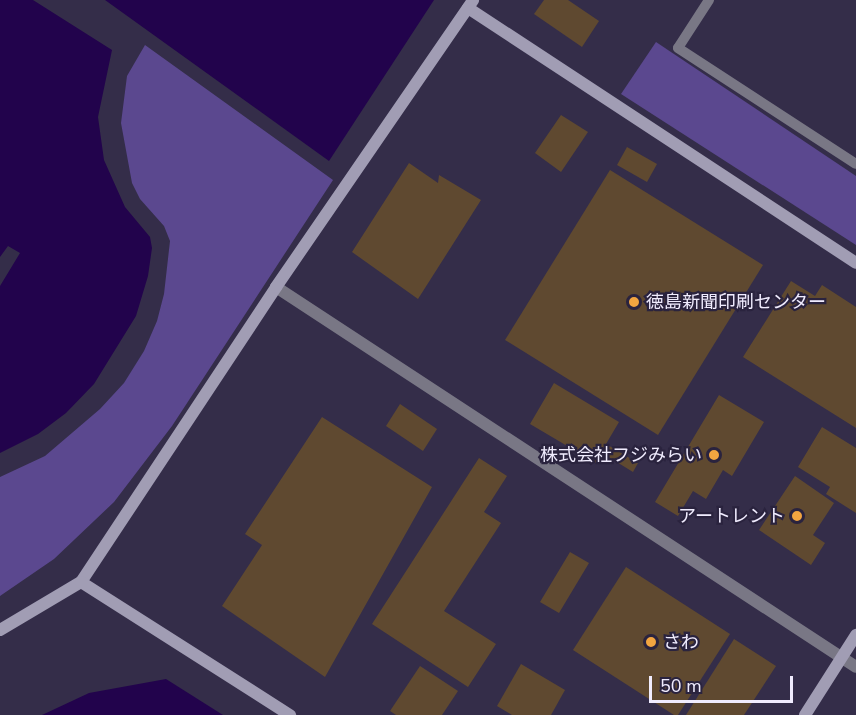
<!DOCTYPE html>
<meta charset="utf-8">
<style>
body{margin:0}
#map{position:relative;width:856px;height:715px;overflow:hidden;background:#342d49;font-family:"Nunito Sans","Noto Sans JP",sans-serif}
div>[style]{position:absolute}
.green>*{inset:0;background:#5b488f}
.water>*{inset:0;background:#22034c}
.building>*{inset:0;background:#5f4930}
.lane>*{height:10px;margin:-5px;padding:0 5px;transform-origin:5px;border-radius:5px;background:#797785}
.street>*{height:12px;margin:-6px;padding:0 6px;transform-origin:6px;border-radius:6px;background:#797785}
.secondary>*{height:12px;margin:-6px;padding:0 6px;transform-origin:6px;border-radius:6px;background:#a19db4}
.dots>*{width:16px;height:16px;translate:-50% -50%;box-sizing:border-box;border:3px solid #2a233e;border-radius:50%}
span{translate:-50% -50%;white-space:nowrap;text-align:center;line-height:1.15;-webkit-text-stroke:4.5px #2a233e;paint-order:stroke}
.poi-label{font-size:18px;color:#f0ecfe}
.left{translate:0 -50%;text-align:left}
.right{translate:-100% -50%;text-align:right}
.scale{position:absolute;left:649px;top:676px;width:144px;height:27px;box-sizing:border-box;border:3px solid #f0ecfe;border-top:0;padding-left:8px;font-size:18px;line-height:21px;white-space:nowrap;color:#f0ecfe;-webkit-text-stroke:4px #2a233e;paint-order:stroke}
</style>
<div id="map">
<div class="green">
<div style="clip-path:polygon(656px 42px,856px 176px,856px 245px,621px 94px)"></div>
<div style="clip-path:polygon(145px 45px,333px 180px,172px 426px,114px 502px,54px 559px,0 596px,0 477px,45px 456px,100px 409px,124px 383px,144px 351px,157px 321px,164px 294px,170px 241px,164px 226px,140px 199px,132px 183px,121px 123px,127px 76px)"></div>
</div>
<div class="water">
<div style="clip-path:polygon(0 0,33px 0,112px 50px,98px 117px,104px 160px,125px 207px,150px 237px,152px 248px,148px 276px,136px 316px,94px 384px,66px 413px,38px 434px,0 453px,0 286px,20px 253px,8px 246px,0 257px)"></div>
<div style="clip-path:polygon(105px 0,434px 0,329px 161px)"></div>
<div style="clip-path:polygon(166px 679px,223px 715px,42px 715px,89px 693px)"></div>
</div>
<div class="building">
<div style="clip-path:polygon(544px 0,568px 0,599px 21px,582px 47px,534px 14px)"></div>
<div style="clip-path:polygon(561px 115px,588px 132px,561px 172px,535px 153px)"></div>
<div style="clip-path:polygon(627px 147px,657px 164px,647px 182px,617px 165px)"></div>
<div style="clip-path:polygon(409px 163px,438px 183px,439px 175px,481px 200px,418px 299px,352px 252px)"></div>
<div style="clip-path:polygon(610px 170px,763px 265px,658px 435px,505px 340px)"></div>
<div style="clip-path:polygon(791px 281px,815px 296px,822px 285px,856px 307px,856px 428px,743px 357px)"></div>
<div style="clip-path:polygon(554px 383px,619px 422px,606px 444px,638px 463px,633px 472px,602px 453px,596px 463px,530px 424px)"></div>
<div style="clip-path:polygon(719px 395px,764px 422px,732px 476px,723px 470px,706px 499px,693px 491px,678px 516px,655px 502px)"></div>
<div style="clip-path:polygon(400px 404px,437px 429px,423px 451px,386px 426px)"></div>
<div style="clip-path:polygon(322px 417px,432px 487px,325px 677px,222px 606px,262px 545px,245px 534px)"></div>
<div style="clip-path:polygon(822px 427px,856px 448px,856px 513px,826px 494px,830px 487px,798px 467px)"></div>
<div style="clip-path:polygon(479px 458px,507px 476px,484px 512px,501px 523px,444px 611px,496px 644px,468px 687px,372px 624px)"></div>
<div style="clip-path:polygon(795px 476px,834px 503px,813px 535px,825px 543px,811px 565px,759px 530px)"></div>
<div style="clip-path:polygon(570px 552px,589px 563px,559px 613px,540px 602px)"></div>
<div style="clip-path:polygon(626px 567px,730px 634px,678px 715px,674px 715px,573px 650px)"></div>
<div style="clip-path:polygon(734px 639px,776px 666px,744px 715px,686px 715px)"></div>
<div style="clip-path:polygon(521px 664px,565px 690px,551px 715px,512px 715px,497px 706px)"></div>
<div style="clip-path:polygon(420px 666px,458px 691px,442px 715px,396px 715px,390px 711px)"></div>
</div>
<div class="lane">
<div style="left:709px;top:0;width:57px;rotate:122.9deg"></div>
<div style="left:678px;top:48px;width:212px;rotate:33.1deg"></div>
</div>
<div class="street">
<div style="left:276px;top:287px;width:693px;rotate:33.23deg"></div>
</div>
<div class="secondary">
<div style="left:468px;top:8px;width:464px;rotate:33.3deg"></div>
<div style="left:81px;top:582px;width:354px;rotate:-56.5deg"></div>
<div style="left:276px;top:287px;width:348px;rotate:-55.5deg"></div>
<div style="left:0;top:630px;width:94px;rotate:-30.7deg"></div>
<div style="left:81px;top:582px;width:248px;rotate:32.5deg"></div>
<div style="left:805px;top:715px;width:95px;rotate:-57.5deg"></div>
</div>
<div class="dots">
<div style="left:634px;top:302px;background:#f2a540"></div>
<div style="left:714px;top:455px;background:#f2a540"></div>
<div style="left:797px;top:516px;background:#f2a540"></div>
<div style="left:651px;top:642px;background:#f2a540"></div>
</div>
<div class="poi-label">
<span class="left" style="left:646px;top:302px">徳島新聞印刷センター</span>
<span class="right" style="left:702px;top:455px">株式会社フジみらい</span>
<span class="right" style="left:785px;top:516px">アートレント</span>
<span class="left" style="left:663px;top:642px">さわ</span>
</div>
<div class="scale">50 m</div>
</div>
